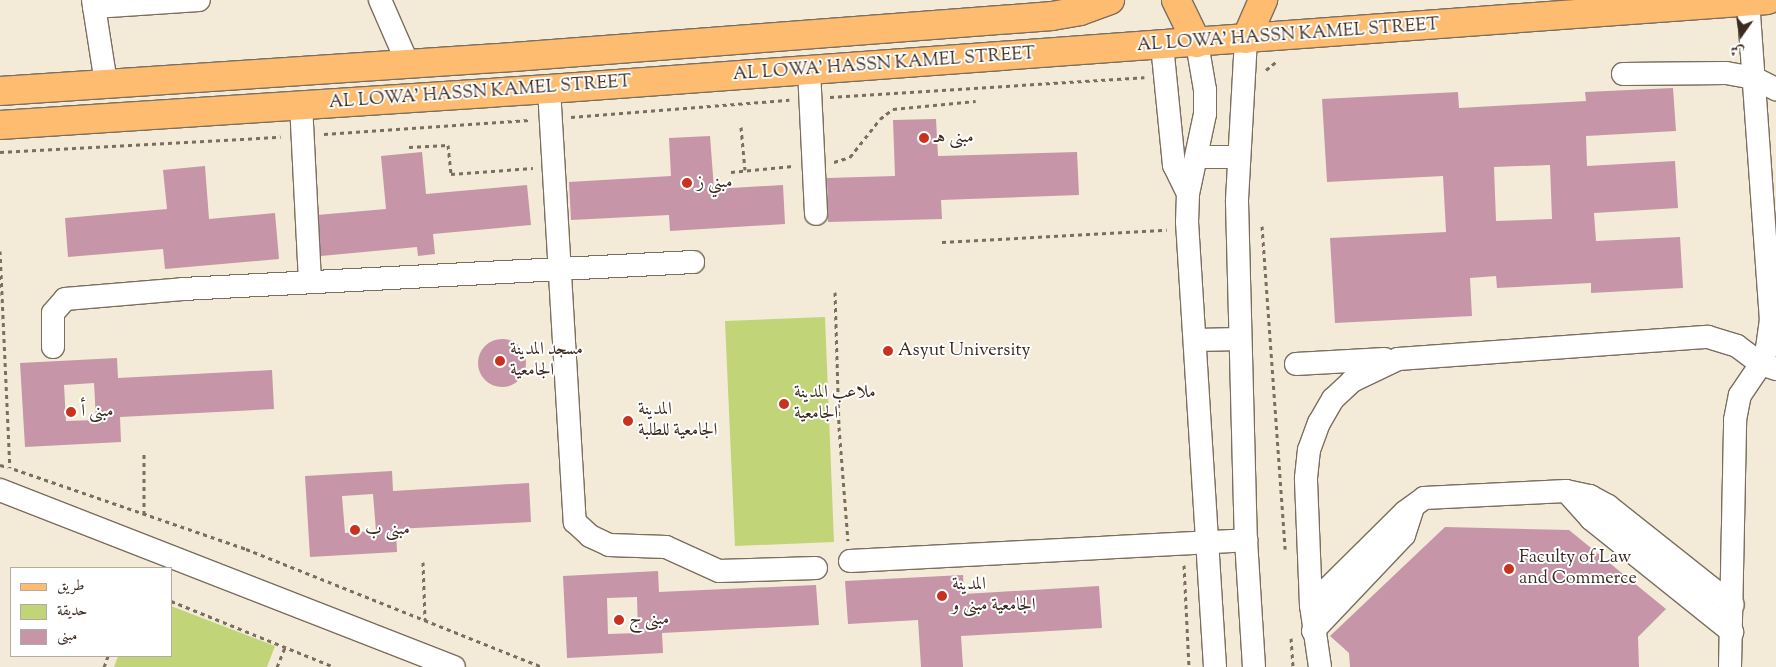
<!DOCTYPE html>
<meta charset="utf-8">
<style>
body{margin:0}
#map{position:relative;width:1776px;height:667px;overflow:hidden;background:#f3ebd7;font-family:"Sorts Mill Goudy",Amiri,serif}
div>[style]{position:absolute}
.green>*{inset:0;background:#c1d477}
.building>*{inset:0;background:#c695a8}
.round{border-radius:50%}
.path>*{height:3px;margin-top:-1.5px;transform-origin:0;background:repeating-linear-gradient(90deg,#7b6e5f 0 4px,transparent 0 8px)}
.roads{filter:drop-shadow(1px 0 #7b6e5f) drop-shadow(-1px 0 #7b6e5f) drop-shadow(0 1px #7b6e5f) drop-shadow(0 -1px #7b6e5f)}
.minor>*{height:22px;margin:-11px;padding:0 11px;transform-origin:11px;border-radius:11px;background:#fff}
.major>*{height:28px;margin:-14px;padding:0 14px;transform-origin:14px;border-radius:14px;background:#fdbc70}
.dots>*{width:14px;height:14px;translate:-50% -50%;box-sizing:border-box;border:2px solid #fff;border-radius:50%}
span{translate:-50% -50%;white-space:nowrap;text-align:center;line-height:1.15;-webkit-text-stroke:4px #fff;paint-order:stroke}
.street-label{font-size:18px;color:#3b2a1e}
.poi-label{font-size:18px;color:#3b2a1e}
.left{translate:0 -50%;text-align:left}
.legend{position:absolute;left:10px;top:567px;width:162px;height:90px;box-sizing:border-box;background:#fff;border:1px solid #b1aaa5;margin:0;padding:6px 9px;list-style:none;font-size:15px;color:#3b2a1e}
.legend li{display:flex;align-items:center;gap:10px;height:25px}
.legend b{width:25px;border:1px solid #b1aaa5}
.north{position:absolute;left:1716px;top:10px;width:50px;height:50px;-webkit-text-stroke:4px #fff;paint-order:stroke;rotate:193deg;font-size:14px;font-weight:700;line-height:20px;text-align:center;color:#3b2a1e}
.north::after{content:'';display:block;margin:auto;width:18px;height:22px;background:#3b2a1e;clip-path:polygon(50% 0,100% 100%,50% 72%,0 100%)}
</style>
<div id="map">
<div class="green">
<div style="clip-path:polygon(825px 317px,834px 542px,735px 546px,725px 321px)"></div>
<div style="clip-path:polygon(171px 606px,275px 646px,267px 667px,114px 667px,118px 656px,171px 656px)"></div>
</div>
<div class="building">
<div style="clip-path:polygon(evenodd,1673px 88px,1676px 131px,1586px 136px,1587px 166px,1675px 161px,1678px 208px,1594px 213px,1596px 241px,1680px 237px,1683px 288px,1591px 293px,1591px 283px,1497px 288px,1496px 276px,1470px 278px,1472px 316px,1335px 323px,1330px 238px,1446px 232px,1443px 176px,1327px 182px,1322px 99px,1458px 92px,1459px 108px,1586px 101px,1585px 92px,1673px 88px,1550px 165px,1552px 219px,1496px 221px,1494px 167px,1550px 165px)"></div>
<div style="clip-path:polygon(936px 119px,938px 156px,1077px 152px,1079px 195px,941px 200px,942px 219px,828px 222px,827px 178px,895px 176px,893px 120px)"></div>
<div style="clip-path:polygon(710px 136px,714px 189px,783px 185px,785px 224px,670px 231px,669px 215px,571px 220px,569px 182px,671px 176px,669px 138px)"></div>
<div style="clip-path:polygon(422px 152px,426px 194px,527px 185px,531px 225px,433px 234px,435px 254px,418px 256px,417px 247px,321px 256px,317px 215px,386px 209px,381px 156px)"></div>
<div style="clip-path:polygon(205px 166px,209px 219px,275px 213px,279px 259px,165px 269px,163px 249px,68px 257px,65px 218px,167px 209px,163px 170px)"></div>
<div class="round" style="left:478px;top:339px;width:48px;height:48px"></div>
<div style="clip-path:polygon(evenodd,117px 358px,118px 378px,272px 370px,274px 409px,120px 417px,121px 442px,25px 447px,20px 363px,117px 358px,94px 383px,96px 420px,66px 421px,64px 385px,94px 383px)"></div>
<div style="clip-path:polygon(evenodd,392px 471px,393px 491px,529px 483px,531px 522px,396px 529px,397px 552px,310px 557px,305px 476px,392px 471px,373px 494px,376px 531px,345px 533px,342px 496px,373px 494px)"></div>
<div style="clip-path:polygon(1445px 527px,1569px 530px,1666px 609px,1638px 637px,1639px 667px,1350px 667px,1349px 653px,1330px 636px)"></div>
<div style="clip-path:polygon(evenodd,658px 571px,659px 592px,816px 585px,819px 625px,662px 633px,663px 653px,567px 658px,563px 576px,658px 571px,637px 597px,638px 633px,608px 634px,607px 598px,637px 597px)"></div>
<div style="clip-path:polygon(963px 575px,964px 594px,1099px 586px,1102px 628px,961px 636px,963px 667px,921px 667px,918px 620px,848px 624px,845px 581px)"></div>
</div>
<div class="path">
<div style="left:1266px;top:70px;width:14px;rotate:-39deg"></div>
<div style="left:830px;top:97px;width:315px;rotate:-3.6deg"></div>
<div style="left:571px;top:117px;width:219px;rotate:-4.5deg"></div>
<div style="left:741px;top:127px;width:43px;rotate:84.7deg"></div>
<div style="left:324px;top:134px;width:206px;rotate:-3.9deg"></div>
<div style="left:409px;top:147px;width:39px;rotate:-3deg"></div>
<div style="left:448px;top:145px;width:29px;rotate:84deg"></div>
<div style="left:451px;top:174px;width:82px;rotate:-4.2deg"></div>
<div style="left:0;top:152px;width:281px;rotate:-3.1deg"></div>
<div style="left:834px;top:162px;width:17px;rotate:-17deg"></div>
<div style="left:850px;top:157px;width:48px;rotate:-51.7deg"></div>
<div style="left:880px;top:119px;width:16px;rotate:-38deg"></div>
<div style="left:893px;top:109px;width:83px;rotate:-5.5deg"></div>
<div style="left:731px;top:172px;width:62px;rotate:-5.5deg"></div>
<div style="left:1262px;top:226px;width:324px;rotate:85.9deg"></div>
<div style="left:942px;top:242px;width:225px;rotate:-3.1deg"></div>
<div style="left:0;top:251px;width:217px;rotate:87.4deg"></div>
<div style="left:835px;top:292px;width:135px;rotate:88.3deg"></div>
<div style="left:839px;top:427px;width:114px;rotate:85.5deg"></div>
<div style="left:0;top:465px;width:8px;rotate:14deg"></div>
<div style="left:14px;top:469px;width:245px;rotate:19deg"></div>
<div style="left:246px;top:549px;width:319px;rotate:21.7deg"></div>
<div style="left:144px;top:514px;width:62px;rotate:-90deg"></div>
<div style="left:423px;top:562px;width:58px;rotate:88deg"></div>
<div style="left:1184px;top:565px;width:102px;rotate:87.2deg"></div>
<div style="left:171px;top:601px;width:176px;rotate:22deg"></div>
<div style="left:1291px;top:638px;width:29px;rotate:86deg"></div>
<div style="left:104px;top:667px;width:12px;rotate:-70deg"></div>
<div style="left:277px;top:667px;width:22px;rotate:-68deg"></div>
</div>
<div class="roads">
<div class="minor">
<div style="left:93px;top:0;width:84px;rotate:81.1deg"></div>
<div style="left:380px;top:0;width:70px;rotate:66.4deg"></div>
<div style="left:94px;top:7px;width:105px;rotate:-3.8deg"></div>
<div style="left:1246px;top:39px;width:163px;rotate:93.2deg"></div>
<div style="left:1237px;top:202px;width:338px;rotate:88.5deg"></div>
<div style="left:1246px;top:540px;width:127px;rotate:86.4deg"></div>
<div style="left:1197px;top:43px;width:48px;rotate:80.3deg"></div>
<div style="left:1205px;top:90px;width:24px;rotate:90deg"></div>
<div style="left:1205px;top:114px;width:82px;rotate:102deg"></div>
<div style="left:1188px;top:194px;width:28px;rotate:92deg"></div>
<div style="left:1187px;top:222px;width:446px;rotate:86.4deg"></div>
<div style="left:1162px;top:45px;width:121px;rotate:84.3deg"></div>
<div style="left:1174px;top:165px;width:32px;rotate:64deg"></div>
<div style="left:809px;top:70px;width:144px;rotate:87.2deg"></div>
<div style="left:1623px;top:74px;width:103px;rotate:-0.6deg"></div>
<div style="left:1726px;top:73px;width:28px;rotate:10deg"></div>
<div style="left:1754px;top:78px;width:25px;rotate:27deg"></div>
<div style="left:549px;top:89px;width:434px;rotate:86.6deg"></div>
<div style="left:575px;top:522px;width:21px;rotate:43deg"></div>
<div style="left:590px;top:536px;width:21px;rotate:25deg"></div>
<div style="left:609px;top:545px;width:57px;rotate:2deg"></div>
<div style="left:666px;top:547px;width:58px;rotate:24.4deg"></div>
<div style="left:719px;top:571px;width:97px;rotate:-1.8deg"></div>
<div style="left:301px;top:104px;width:178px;rotate:87.1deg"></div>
<div style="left:1198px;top:157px;width:41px"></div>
<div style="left:1196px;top:340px;width:44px;rotate:-1.3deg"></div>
<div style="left:53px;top:347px;width:34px;rotate:-90deg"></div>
<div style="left:53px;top:313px;width:18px;rotate:-49deg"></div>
<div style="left:65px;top:299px;width:118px;rotate:-4.8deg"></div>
<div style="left:183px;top:289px;width:511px;rotate:-3.03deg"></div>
<div style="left:1296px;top:364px;width:89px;rotate:-3.2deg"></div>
<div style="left:0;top:490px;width:487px;rotate:21.3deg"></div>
<div style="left:1566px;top:491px;width:38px;rotate:48deg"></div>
<div style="left:1591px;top:519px;width:181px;rotate:38.7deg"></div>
<div style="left:850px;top:561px;width:397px;rotate:-3deg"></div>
<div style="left:1311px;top:605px;width:132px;rotate:-44.7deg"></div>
<div style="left:1405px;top:512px;width:24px;rotate:-36deg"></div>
<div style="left:1424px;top:498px;width:142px;rotate:-2.8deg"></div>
<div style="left:1566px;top:491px;width:25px;rotate:12deg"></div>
<div style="left:1590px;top:496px;width:21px;rotate:29deg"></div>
<div style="left:1608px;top:506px;width:159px;rotate:38.4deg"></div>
<div style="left:1313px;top:631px;width:132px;rotate:-46.5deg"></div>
<div style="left:1404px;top:535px;width:29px;rotate:-72deg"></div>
<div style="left:1320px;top:667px;width:63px;rotate:-98.3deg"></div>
<div style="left:1311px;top:605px;width:127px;rotate:-92.3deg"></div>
<div style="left:1306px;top:478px;width:28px;rotate:-84deg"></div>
<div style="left:1309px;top:450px;width:29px;rotate:-70deg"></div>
<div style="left:1319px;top:423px;width:28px;rotate:-60deg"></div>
<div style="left:1333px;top:399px;width:26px;rotate:-43deg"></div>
<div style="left:1352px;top:381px;width:51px;rotate:-25.6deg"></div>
<div style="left:1398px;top:359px;width:311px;rotate:-4.1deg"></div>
<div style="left:1708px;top:337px;width:30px;rotate:17deg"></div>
<div style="left:1737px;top:346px;width:30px;rotate:37deg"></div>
<div style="left:1761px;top:364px;width:16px;rotate:18deg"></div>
<div style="left:1730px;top:667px;width:247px;rotate:-88.8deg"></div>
<div style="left:1735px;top:420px;width:25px;rotate:-79deg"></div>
<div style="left:1740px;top:395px;width:37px;rotate:-56deg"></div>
<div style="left:1761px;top:364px;width:17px;rotate:-69deg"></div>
<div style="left:1767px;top:348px;width:27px;rotate:-82deg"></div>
<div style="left:1771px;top:321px;width:321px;rotate:-94.1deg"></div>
</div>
<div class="major">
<div style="left:1176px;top:0;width:48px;rotate:64deg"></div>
<div style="left:1246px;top:39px;width:43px;rotate:-66.4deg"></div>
<div style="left:0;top:91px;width:514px;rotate:-3.79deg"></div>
<div style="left:513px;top:57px;width:541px;rotate:-4.35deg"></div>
<div style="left:1052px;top:16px;width:28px;rotate:-10deg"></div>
<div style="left:1080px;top:11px;width:32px;rotate:-20deg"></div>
<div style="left:0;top:125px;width:550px;rotate:-3.75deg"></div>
<div style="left:549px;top:89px;width:1222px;rotate:-4.18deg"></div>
</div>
</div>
<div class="dots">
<div style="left:924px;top:138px;background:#c8321e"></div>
<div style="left:687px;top:183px;background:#c8321e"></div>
<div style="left:888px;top:351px;background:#c8321e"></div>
<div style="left:500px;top:361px;background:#c8321e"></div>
<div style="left:784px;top:404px;background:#c8321e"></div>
<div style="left:71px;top:412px;background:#c8321e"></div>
<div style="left:628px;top:421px;background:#c8321e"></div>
<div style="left:355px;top:530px;background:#c8321e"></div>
<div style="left:1509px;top:569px;background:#c8321e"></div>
<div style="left:942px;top:596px;background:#c8321e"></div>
<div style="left:619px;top:620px;background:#c8321e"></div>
</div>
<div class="street-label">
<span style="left:1288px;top:36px;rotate:-4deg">AL LOWA' HASSN KAMEL STREET</span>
<span style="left:884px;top:65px;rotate:-4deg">AL LOWA' HASSN KAMEL STREET</span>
<span style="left:480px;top:93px;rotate:-4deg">AL LOWA' HASSN KAMEL STREET</span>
</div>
<div class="poi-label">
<span class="left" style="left:934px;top:138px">مبنى هـ</span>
<span class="left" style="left:697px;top:183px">مبني ز</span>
<span class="left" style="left:510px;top:361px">مسجد المدينة<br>الجامعية</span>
<span class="left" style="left:898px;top:351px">Asyut University</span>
<span class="left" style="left:794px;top:404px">ملاعب المدينة<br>الجامعية</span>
<span class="left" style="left:638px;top:421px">المدينة<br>الجامعية للطلبة</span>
<span class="left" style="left:81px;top:412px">مبنى أ</span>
<span class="left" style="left:365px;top:530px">مبنى ب</span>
<span class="left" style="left:1519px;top:569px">Faculty of Law<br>and Commerce</span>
<span class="left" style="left:952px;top:596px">المدينة<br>الجامعية مبنى و</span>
<span class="left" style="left:629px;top:620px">مبنى ج</span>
</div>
<ul class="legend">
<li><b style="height:6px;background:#fdbc70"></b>طريق</li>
<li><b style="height:14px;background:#c1d477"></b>حديقة</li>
<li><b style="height:14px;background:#c695a8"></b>مبنى</li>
</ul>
<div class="north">ش</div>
</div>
